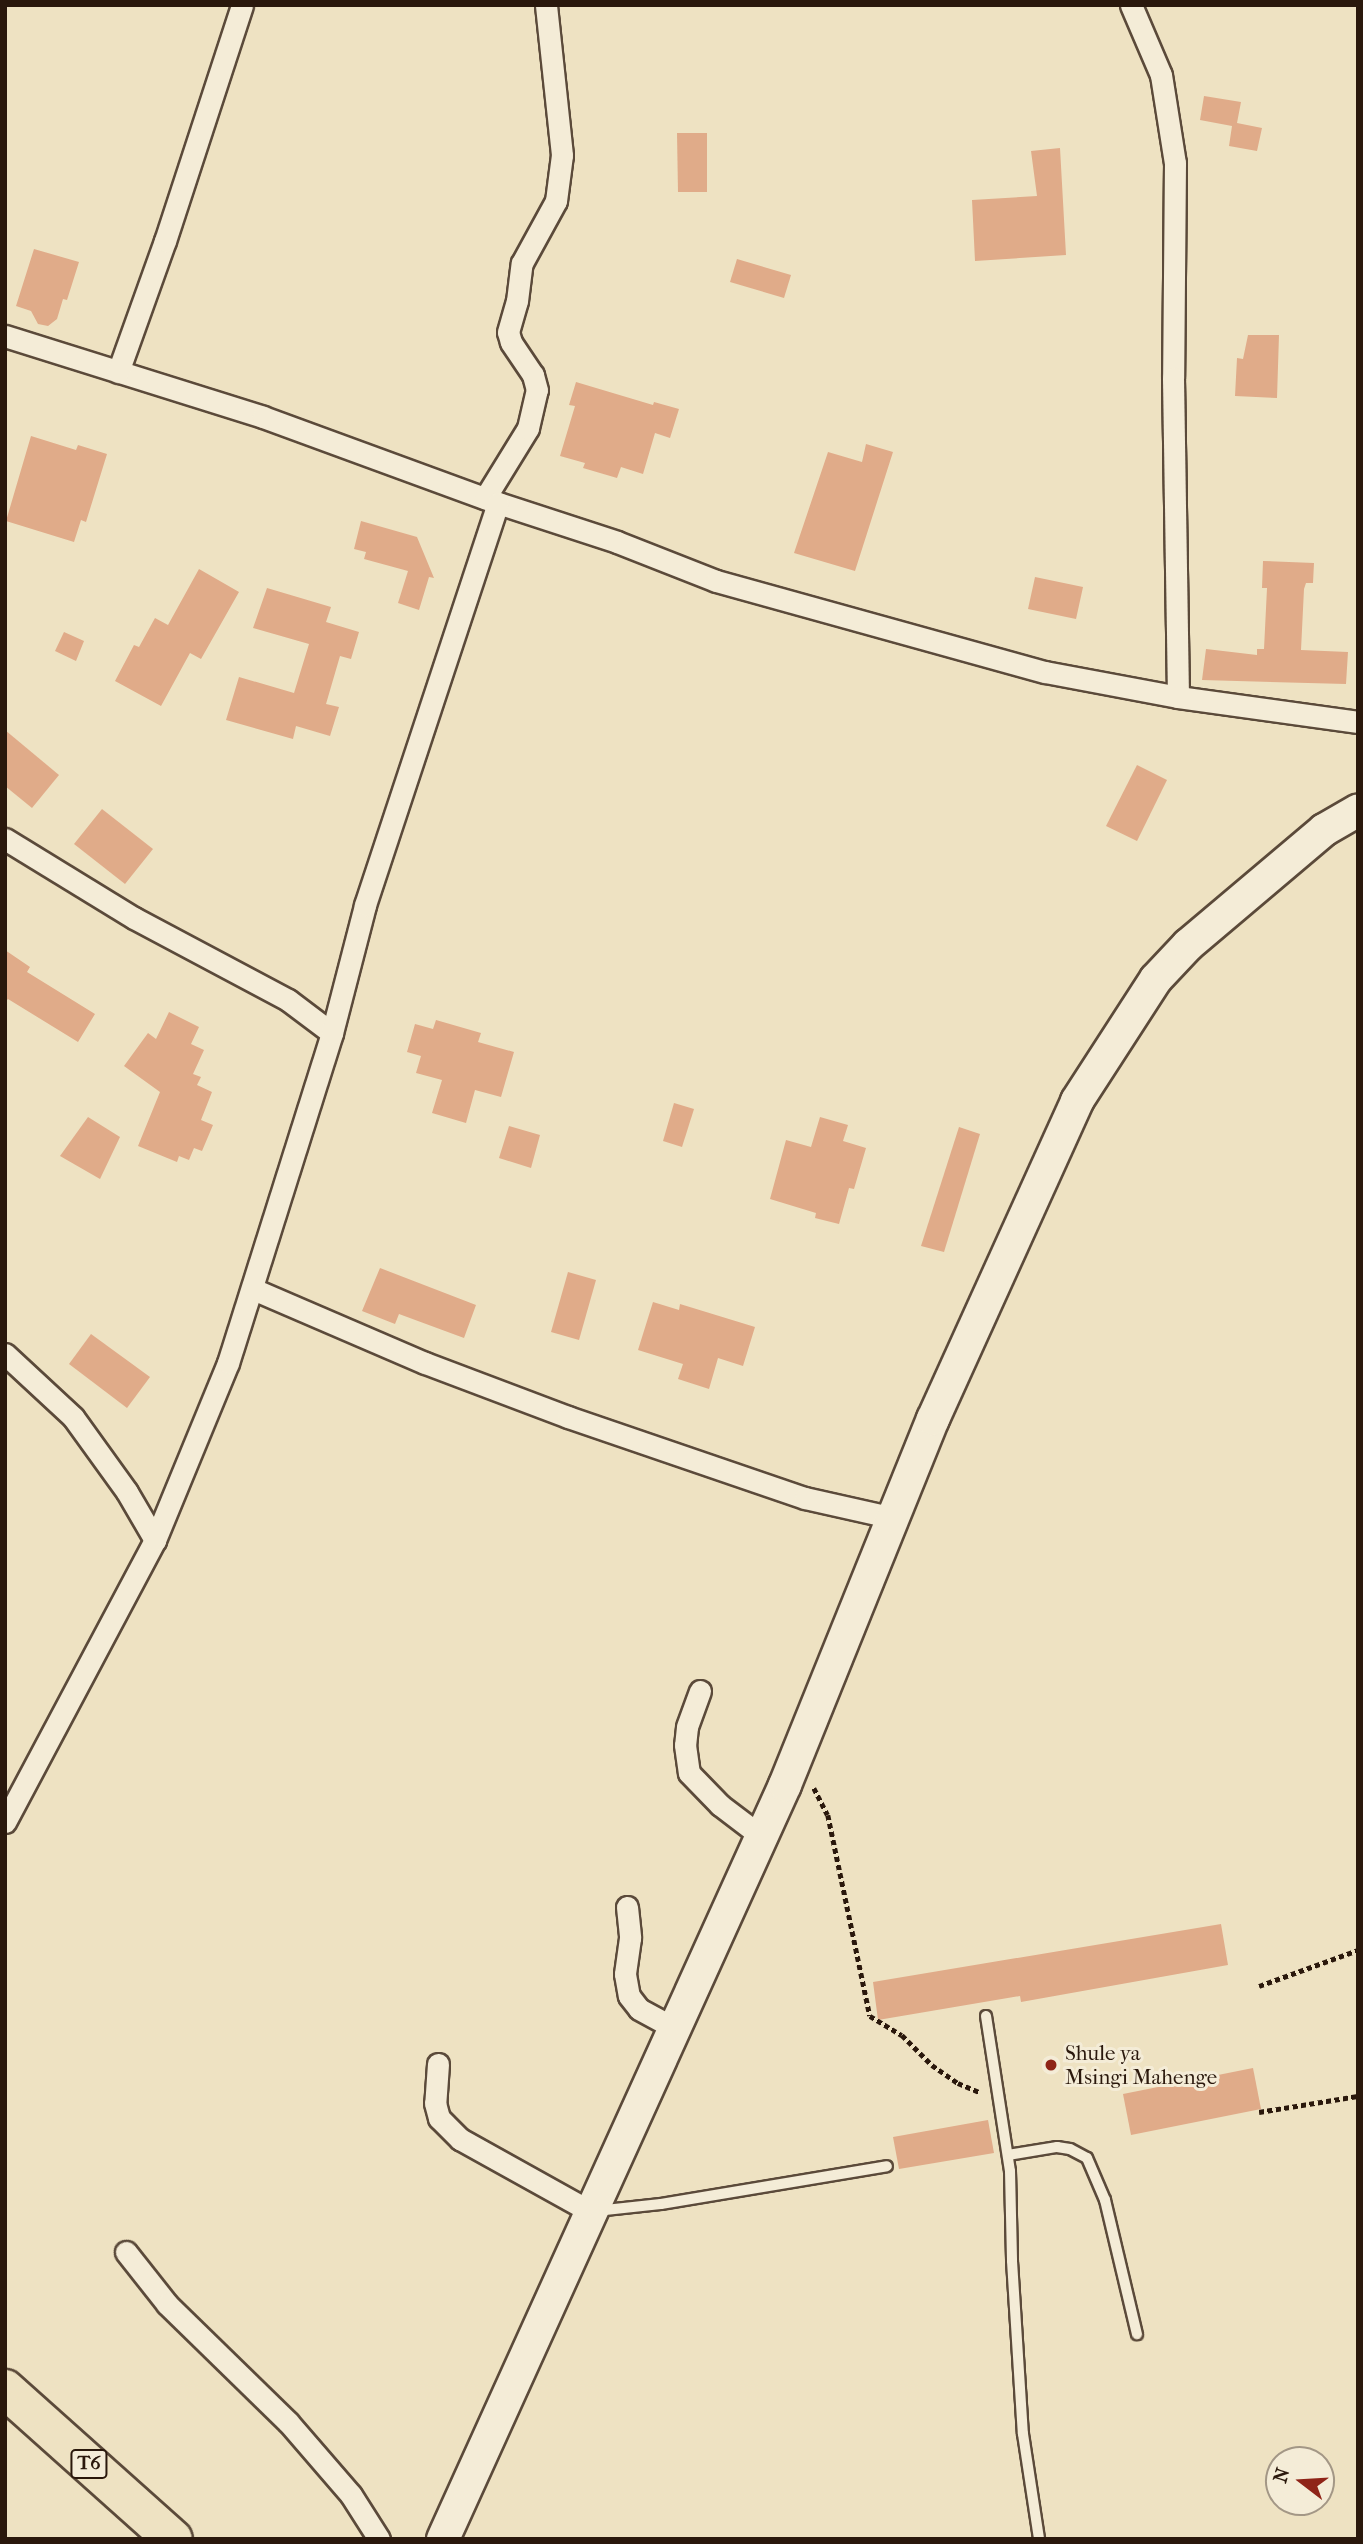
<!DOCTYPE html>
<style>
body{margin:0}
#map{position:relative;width:1363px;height:2544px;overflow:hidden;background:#eee2c2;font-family:"IM FELL French Canon",serif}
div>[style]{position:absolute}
.building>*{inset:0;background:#e0ab89}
.path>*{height:4.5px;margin-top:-2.25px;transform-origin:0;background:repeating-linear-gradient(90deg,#2a180c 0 5px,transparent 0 8.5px)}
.roads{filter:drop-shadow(2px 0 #5b4a3a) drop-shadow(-2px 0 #5b4a3a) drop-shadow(0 2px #5b4a3a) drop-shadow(0 -2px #5b4a3a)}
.lane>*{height:10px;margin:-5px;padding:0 5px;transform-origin:5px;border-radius:5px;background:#f4ecd7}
.street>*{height:21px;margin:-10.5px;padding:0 10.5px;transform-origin:10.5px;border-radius:10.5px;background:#f4ecd7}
.secondary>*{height:32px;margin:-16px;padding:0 16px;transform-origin:16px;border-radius:16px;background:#f4ecd7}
.highway>*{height:38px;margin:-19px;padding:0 19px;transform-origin:19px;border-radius:19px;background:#eee2c2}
.dots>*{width:19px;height:19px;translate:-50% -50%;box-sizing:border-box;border:4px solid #f4ecd7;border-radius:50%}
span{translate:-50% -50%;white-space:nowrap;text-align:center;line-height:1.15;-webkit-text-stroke:6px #f4ecd7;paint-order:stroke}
.shield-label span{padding:2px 5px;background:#f4ecd7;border:2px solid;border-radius:5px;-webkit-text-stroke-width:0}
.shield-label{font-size:19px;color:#2a180c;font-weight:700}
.poi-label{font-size:21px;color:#2a180c}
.left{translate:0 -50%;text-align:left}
.frame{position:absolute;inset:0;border:7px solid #2a180c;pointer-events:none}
.north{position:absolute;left:1265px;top:2446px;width:70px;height:70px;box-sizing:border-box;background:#f4ecd7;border:2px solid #a39786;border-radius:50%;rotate:287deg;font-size:19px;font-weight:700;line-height:28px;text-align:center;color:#2a180c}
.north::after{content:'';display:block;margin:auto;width:24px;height:32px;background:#8f2418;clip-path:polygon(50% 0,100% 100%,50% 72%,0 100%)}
</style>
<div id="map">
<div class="building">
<div style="clip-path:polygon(1204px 96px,1241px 102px,1237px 123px,1262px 128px,1257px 151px,1229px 146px,1232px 126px,1200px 120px)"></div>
<div style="clip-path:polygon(677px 133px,707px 133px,707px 192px,678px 192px)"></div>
<div style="clip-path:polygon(1060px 148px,1066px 255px,975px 261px,972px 200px,1037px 196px,1031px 151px)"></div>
<div style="clip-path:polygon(34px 249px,79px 262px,67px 300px,63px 299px,57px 319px,48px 326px,38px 324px,31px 311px,16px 306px)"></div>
<div style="clip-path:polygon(737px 259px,791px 275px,784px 298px,730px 282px)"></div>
<div style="clip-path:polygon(1248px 335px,1279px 335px,1277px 398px,1235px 396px,1237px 358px,1243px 359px)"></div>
<div style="clip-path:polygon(576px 382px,653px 405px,654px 402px,679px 409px,670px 438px,655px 433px,643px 474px,621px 467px,617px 478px,583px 468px,585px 463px,560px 456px,575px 406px,569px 405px)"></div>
<div style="clip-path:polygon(31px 436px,76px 450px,78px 445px,107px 454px,86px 522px,81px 520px,74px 542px,6px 521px)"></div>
<div style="clip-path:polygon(866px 444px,893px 452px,855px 571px,794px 553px,828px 452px,862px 462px)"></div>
<div style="clip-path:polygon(361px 521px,417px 537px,434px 578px,429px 577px,419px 610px,398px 603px,408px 571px,364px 559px,366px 552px,354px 549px)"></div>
<div style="clip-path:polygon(1263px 561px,1314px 563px,1313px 583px,1306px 583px,1304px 589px,1301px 650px,1348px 652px,1346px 684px,1202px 680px,1206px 649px,1257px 655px,1257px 649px,1264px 649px,1267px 588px,1262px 588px)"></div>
<div style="clip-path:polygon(199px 569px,239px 592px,201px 659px,190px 653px,161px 706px,115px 681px,134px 645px,139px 647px,155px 618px,168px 625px)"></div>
<div style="clip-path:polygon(1035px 577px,1083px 587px,1076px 619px,1028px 609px)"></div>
<div style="clip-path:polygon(267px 588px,331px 607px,326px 622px,359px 632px,351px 659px,340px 656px,326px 704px,339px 707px,330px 736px,296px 726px,293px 739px,226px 720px,239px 677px,294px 693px,309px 644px,253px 628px)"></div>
<div style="clip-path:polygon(64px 632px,84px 641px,76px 661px,55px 651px)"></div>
<div style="clip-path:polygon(5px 730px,59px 775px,32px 808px,5px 786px)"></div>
<div style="clip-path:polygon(1137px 765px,1167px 780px,1137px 841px,1106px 826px)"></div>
<div style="clip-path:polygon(102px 809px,153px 849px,125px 884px,74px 844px)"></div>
<div style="clip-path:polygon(5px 950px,30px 967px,27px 972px,95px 1014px,78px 1042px,8px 999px,5px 1002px)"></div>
<div style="clip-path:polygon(169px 1012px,199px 1027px,191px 1044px,204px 1050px,193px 1074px,201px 1077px,197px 1085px,212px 1092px,201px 1120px,213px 1125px,202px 1151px,194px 1148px,189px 1160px,179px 1156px,177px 1162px,138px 1146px,160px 1092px,124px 1066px,148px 1033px,156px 1039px)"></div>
<div style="clip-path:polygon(436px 1020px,481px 1033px,478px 1042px,514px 1052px,501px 1097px,475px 1090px,466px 1123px,432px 1113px,442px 1080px,416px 1073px,421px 1056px,407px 1052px,415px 1024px,433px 1029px)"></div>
<div style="clip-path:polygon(674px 1103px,694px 1109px,682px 1147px,663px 1141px)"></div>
<div style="clip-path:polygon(88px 1117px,120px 1137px,100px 1179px,60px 1156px)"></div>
<div style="clip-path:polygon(820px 1117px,848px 1125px,843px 1141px,866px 1148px,854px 1189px,849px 1188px,839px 1224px,815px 1218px,816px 1213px,770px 1199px,786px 1140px,811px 1147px)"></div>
<div style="clip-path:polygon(509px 1126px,540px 1135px,531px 1168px,499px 1158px)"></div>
<div style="clip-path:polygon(959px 1127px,980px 1134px,944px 1252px,921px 1246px)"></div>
<div style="clip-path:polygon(380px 1268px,476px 1305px,464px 1338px,399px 1314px,395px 1324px,362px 1311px)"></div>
<div style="clip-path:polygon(568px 1272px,596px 1280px,579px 1340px,551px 1332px)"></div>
<div style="clip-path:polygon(653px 1302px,679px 1310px,680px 1304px,755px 1327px,743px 1366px,718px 1358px,709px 1389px,678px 1379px,683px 1364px,638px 1350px)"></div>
<div style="clip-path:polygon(91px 1334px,150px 1377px,127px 1408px,69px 1364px)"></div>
<div style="clip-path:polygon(1221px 1924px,1228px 1965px,1021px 2002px,1020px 1996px,878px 2020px,873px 1982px)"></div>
<div style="clip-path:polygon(1253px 2068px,1261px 2109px,1131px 2135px,1123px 2094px)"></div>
<div style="clip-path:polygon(988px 2120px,994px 2153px,899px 2169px,893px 2137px)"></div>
</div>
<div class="path">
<div style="left:814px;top:1788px;width:30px;rotate:63deg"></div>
<div style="left:828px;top:1815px;width:205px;rotate:78.2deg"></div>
<div style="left:870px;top:2016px;width:37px;rotate:31deg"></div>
<div style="left:902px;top:2035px;width:42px;rotate:45deg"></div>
<div style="left:932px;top:2065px;width:32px;rotate:35deg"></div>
<div style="left:958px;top:2083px;width:25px;rotate:23deg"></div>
<div style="left:1259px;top:1986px;width:105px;rotate:-20deg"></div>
<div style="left:1259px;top:2112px;width:100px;rotate:-9.2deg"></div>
</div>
<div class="roads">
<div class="lane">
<div style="left:986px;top:2016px;width:157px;rotate:81.2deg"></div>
<div style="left:1010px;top:2171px;width:90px;rotate:88.7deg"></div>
<div style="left:1012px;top:2261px;width:173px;rotate:86.4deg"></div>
<div style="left:1023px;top:2434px;width:106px;rotate:81.3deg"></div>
<div style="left:1008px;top:2155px;width:50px;rotate:-9.3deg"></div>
<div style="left:1057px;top:2147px;width:13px;rotate:9deg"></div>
<div style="left:1070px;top:2149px;width:19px;rotate:28deg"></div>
<div style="left:1087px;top:2158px;width:46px;rotate:66.8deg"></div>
<div style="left:1105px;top:2200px;width:138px;rotate:76.6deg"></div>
<div style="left:596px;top:2211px;width:65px;rotate:-6.1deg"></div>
<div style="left:661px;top:2204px;width:229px;rotate:-9.5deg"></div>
</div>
<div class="street">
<div style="left:1131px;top:5px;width:76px;rotate:66.8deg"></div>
<div style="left:1161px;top:75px;width:89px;rotate:81deg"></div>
<div style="left:1175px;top:163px;width:215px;rotate:90.5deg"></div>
<div style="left:1173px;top:378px;width:319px;rotate:89.1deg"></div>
<div style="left:5px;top:336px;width:270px;rotate:17.4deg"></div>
<div style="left:263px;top:417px;width:250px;rotate:20.1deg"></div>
<div style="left:498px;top:503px;width:125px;rotate:18.1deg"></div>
<div style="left:617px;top:542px;width:106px;rotate:21.5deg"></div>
<div style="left:716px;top:581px;width:341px;rotate:15.5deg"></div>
<div style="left:1045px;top:672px;width:135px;rotate:10.6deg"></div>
<div style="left:1178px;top:697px;width:182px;rotate:7.9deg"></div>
<div style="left:118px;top:372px;width:139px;rotate:-70.3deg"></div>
<div style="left:165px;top:241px;width:248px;rotate:-71.9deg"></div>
<div style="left:485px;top:498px;width:82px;rotate:-58.4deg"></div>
<div style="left:528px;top:428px;width:39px;rotate:-77deg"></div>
<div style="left:537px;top:390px;width:16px;rotate:-105deg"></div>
<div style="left:533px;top:375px;width:40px;rotate:-124deg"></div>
<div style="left:511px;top:342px;width:10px;rotate:-107deg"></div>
<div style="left:508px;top:332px;width:32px;rotate:-74deg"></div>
<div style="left:517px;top:301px;width:38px;rotate:-83deg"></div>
<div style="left:522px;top:263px;width:71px;rotate:-61.3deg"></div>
<div style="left:556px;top:201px;width:46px;rotate:-82.6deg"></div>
<div style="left:562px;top:155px;width:151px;rotate:-96.1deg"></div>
<div style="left:5px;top:839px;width:151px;rotate:31.5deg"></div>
<div style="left:134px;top:918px;width:174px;rotate:28deg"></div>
<div style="left:288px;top:1000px;width:55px;rotate:36.9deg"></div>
<div style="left:253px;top:1289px;width:187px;rotate:23.3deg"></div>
<div style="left:425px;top:1363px;width:153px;rotate:20.7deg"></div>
<div style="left:568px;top:1417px;width:250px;rotate:18.9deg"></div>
<div style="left:805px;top:1498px;width:91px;rotate:12.7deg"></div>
<div style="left:5px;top:1354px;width:93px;rotate:42.8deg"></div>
<div style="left:73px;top:1417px;width:92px;rotate:54.2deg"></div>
<div style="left:127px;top:1492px;width:56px;rotate:59.7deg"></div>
<div style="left:700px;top:1691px;width:38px;rotate:110deg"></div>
<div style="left:687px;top:1727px;width:18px;rotate:96deg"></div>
<div style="left:685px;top:1745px;width:28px;rotate:82deg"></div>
<div style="left:689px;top:1773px;width:45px;rotate:45.9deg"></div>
<div style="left:720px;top:1805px;width:51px;rotate:37.1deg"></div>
<div style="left:5px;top:1822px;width:319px;rotate:-62deg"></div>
<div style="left:155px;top:1540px;width:191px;rotate:-67.6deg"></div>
<div style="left:228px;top:1363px;width:346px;rotate:-72.5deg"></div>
<div style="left:332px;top:1033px;width:132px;rotate:-75.5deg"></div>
<div style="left:365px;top:905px;width:423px;rotate:-71.7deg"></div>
<div style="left:627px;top:1907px;width:31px;rotate:84deg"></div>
<div style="left:630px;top:1938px;width:36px;rotate:98deg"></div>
<div style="left:625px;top:1974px;width:22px;rotate:80deg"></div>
<div style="left:629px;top:1996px;width:16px;rotate:52deg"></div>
<div style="left:639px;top:2009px;width:42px;rotate:28.4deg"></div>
<div style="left:438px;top:2064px;width:39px;rotate:94deg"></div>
<div style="left:435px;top:2103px;width:16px;rotate:75deg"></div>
<div style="left:439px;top:2118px;width:30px;rotate:45deg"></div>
<div style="left:460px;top:2139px;width:150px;rotate:29.1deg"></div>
<div style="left:126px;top:2252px;width:66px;rotate:51.7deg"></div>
<div style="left:167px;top:2304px;width:169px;rotate:44.3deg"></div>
<div style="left:288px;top:2422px;width:96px;rotate:49.2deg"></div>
<div style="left:351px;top:2495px;width:52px;rotate:57.5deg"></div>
</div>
<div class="secondary">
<div style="left:443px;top:2539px;width:828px;rotate:-65.6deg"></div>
<div style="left:785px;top:1785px;width:395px;rotate:-68deg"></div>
<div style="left:933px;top:1419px;width:349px;rotate:-65.6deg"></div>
<div style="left:1077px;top:1101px;width:145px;rotate:-57.1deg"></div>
<div style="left:1156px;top:979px;width:47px;rotate:-46.7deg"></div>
<div style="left:1188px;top:945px;width:178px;rotate:-40.2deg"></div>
<div style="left:1324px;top:830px;width:39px;rotate:-30deg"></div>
</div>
<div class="highway">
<div style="left:5px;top:2389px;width:225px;rotate:41.8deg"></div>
</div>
</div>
<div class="dots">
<div style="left:1051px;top:2065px;background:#8f2418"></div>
</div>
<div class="shield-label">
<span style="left:89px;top:2464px">T6</span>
</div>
<div class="poi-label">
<span class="left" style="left:1065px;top:2065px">Shule ya<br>Msingi Mahenge</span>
</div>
<div class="frame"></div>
<div class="north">N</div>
</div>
